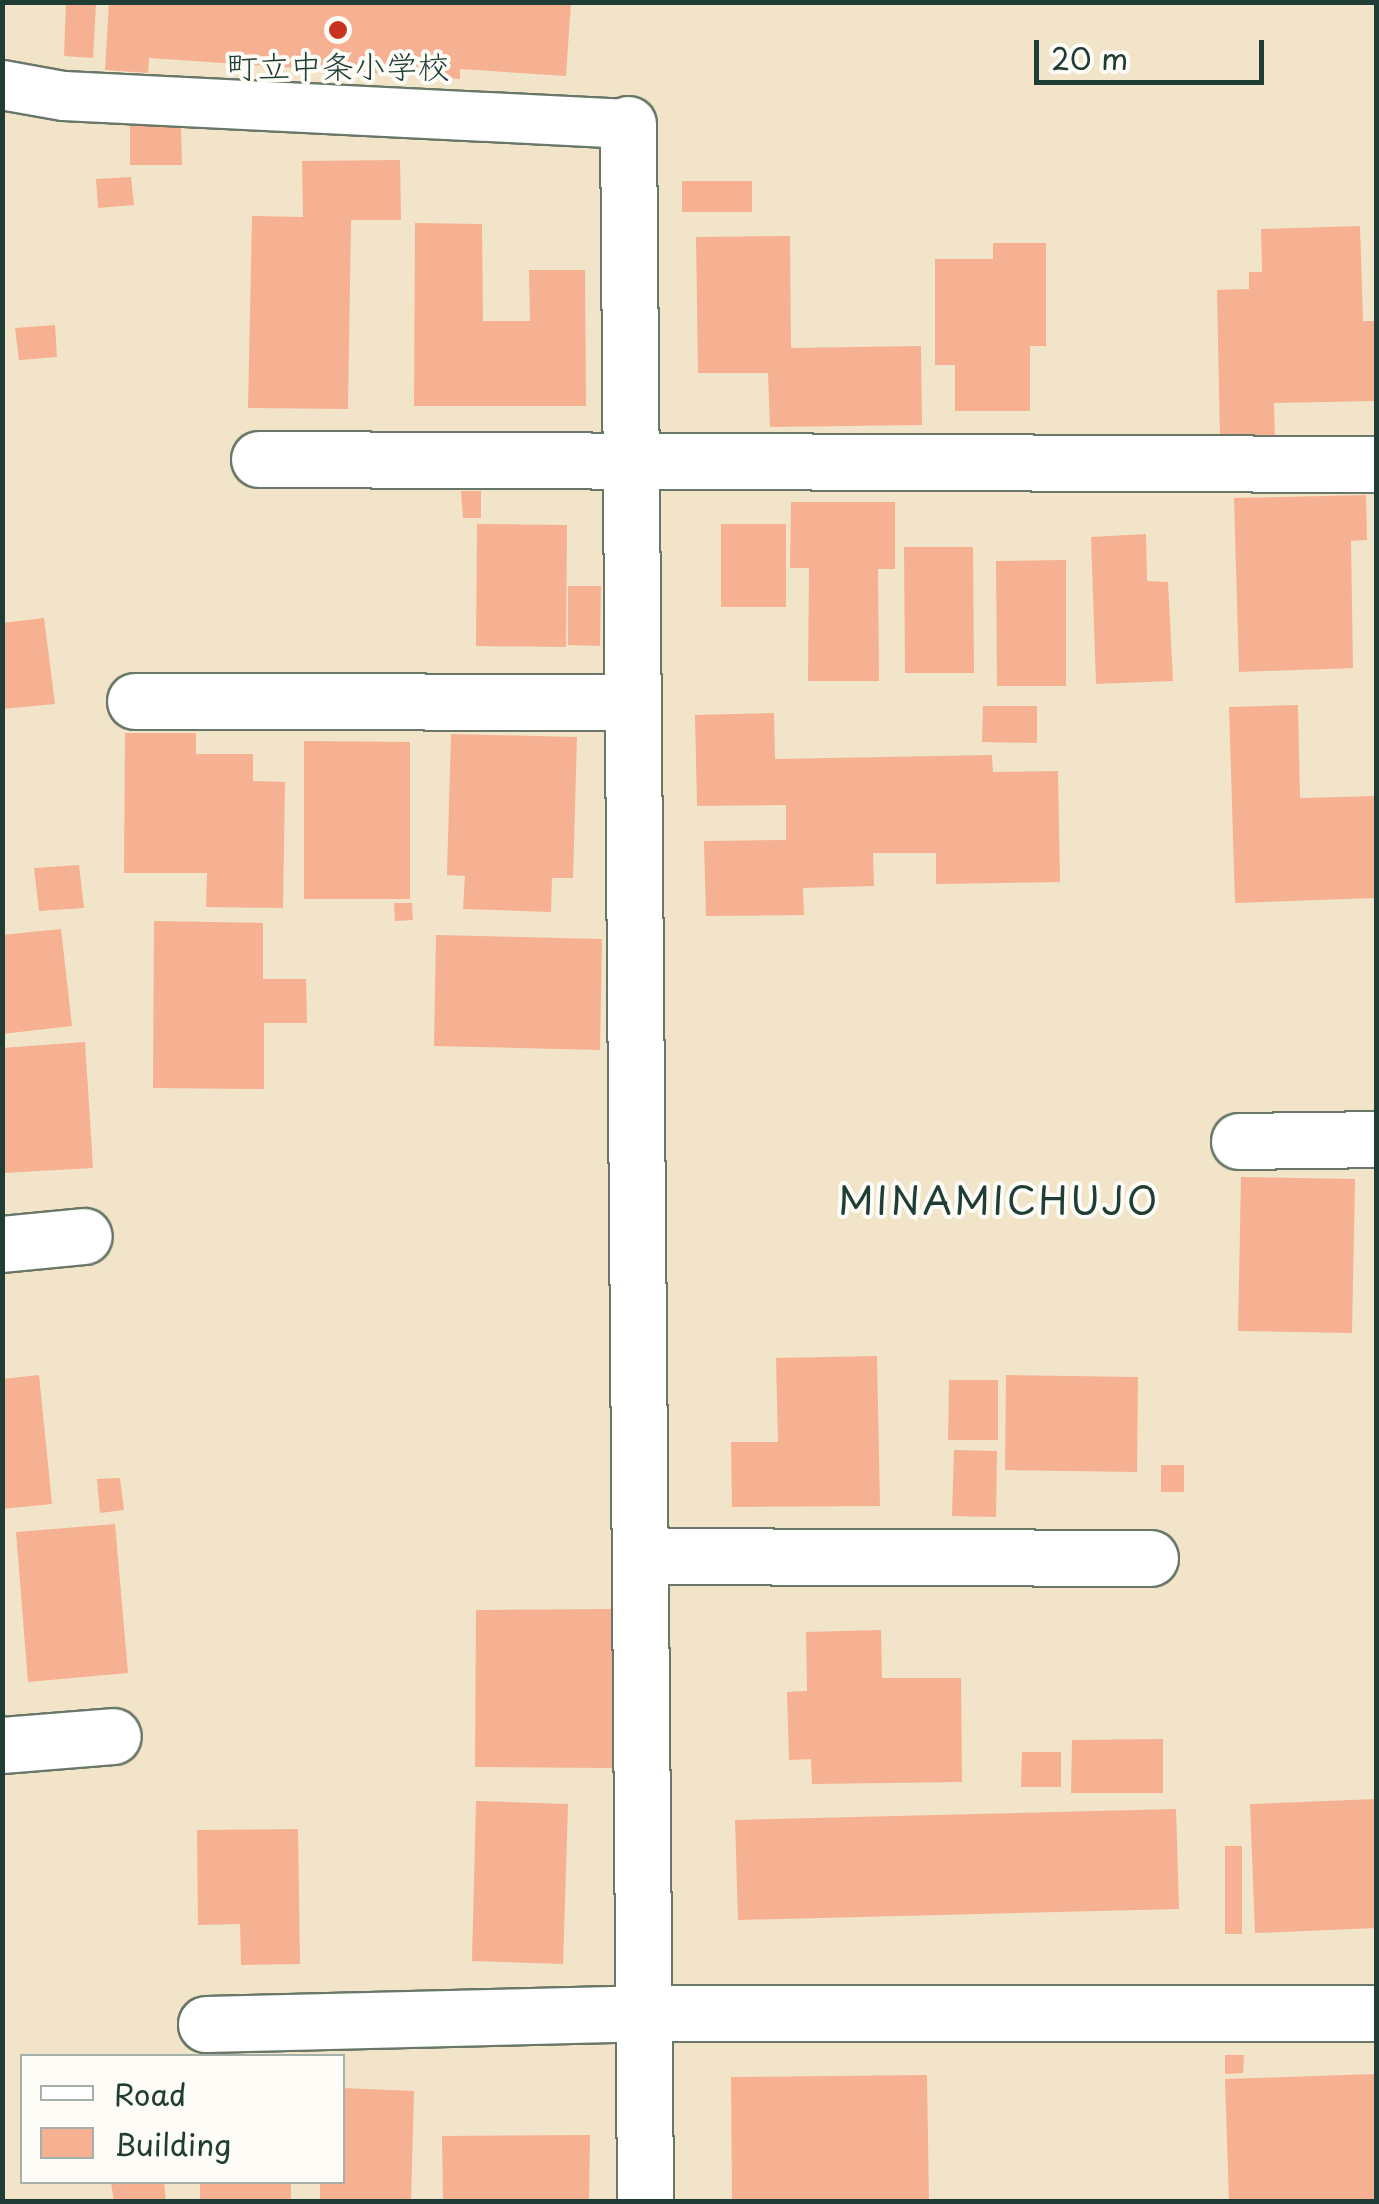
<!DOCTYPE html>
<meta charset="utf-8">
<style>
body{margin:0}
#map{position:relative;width:1379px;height:2204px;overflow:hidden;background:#f2e4c8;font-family:"Playpen Sans","Klee One",sans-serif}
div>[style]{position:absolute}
.building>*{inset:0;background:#f5b192}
.roads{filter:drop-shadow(2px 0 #697768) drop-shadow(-2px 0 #697768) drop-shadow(0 2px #697768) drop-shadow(0 -2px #697768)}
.service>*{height:48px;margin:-24px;padding:0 24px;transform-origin:24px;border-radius:24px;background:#fff}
.minor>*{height:55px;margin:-27.5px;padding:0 27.5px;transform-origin:27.5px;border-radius:27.5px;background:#fff}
.dots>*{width:28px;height:28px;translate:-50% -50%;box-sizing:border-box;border:5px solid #fdfcf7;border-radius:50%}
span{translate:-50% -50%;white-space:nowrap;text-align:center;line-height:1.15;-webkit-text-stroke:8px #fdfcf7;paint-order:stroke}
.poi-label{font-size:32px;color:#1f3d34}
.quarter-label{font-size:38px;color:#1f3d34;letter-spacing:2.5px}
.frame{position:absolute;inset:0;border:5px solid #1f3d34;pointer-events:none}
.legend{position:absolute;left:20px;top:2054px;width:325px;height:130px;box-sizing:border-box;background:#fdfcf7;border:2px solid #a4b0a9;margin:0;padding:12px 18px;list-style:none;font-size:30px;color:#1f3d34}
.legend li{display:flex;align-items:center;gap:20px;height:50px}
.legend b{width:50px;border:2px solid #a4b0a9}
.scale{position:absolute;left:1034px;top:40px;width:230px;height:45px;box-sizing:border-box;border:5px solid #1f3d34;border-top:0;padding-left:12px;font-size:30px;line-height:35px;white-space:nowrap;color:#1f3d34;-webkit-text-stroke:8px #fdfcf7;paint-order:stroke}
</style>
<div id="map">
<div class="building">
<div style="clip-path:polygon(66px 2px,96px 2px,93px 58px,64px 56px)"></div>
<div style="clip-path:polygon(109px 2px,571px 2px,566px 76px,460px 69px,460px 79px,149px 58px,148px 73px,105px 70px)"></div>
<div style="clip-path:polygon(130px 126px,181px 126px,182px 165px,130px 165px)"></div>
<div style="clip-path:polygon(400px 160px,401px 220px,351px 220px,348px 409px,248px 408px,252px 216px,303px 217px,302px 161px)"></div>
<div style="clip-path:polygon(131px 177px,134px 205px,98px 208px,96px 179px)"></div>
<div style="clip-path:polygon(682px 181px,752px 181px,752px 212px,682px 212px)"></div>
<div style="clip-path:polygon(415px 223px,482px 224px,483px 321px,530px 321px,529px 270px,585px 270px,586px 406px,414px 406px)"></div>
<div style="clip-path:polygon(1360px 226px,1363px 321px,1376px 321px,1376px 401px,1274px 403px,1275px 439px,1220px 439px,1217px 290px,1249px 289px,1249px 272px,1262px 272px,1261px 229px)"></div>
<div style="clip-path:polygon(790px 236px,791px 348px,921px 346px,922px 425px,770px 427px,768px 373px,698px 373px,696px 237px)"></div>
<div style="clip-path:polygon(993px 243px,1046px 243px,1046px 346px,1030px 346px,1030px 411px,955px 411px,955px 365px,935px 365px,935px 259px,993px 259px)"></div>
<div style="clip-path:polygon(55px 325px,57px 357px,19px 360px,15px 328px)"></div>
<div style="clip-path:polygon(461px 491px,481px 491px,481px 518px,463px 518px)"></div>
<div style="clip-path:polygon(1366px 495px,1367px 540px,1351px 541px,1353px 668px,1239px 672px,1234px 498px)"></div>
<div style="clip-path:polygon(791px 502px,895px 502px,895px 569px,878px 569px,879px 681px,808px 681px,809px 568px,790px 568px)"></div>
<div style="clip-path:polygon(477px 524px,567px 525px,566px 647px,476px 646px)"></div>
<div style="clip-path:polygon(721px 524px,786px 524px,786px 607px,721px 607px)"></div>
<div style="clip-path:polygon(1146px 534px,1147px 581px,1168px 582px,1173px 681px,1096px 684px,1091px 537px)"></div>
<div style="clip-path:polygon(904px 547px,973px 547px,974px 673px,905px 673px)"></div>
<div style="clip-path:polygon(1066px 560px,1066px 686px,997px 686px,996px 561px)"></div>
<div style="clip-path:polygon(568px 586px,601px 586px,600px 646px,568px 645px)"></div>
<div style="clip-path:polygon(44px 618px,55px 704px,2px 709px,2px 623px)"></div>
<div style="clip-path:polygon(1298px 705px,1300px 798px,1376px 796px,1376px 898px,1235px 903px,1229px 707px)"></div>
<div style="clip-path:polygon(983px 706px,1037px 706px,1037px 743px,982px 742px)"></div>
<div style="clip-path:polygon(774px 713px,775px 759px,992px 755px,993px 772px,1058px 771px,1060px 882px,936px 884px,936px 853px,873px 853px,874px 886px,803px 888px,804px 915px,706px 916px,704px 841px,786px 840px,786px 805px,697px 806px,695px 715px)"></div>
<div style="clip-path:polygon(125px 733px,196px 733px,196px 754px,253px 754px,253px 781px,285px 782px,283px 908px,206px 907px,207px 873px,124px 873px)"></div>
<div style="clip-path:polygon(451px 734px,577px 737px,573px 878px,552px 878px,551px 912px,463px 909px,465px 876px,447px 875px)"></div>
<div style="clip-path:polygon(304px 741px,410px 742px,410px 899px,304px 899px)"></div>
<div style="clip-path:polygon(79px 865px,84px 908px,39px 911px,34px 868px)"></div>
<div style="clip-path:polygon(394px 903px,412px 903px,413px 920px,395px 921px)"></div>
<div style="clip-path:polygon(154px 921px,263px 923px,263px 979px,306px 979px,307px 1023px,264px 1023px,264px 1089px,153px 1088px)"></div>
<div style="clip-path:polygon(61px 929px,72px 1026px,2px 1034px,2px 935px)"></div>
<div style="clip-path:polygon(436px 935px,602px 939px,600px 1050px,434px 1046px)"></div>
<div style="clip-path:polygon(85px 1042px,93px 1168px,2px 1173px,2px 1048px)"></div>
<div style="clip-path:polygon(1241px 1177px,1355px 1179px,1352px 1333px,1238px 1331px)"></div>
<div style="clip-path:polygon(877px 1356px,880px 1506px,732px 1507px,731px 1442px,778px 1442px,776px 1358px)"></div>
<div style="clip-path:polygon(39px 1375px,52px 1504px,2px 1509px,2px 1379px)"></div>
<div style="clip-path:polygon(1006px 1375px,1138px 1377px,1137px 1472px,1005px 1470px)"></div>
<div style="clip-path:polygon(949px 1380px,998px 1380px,998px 1440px,948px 1440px)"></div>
<div style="clip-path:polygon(954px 1450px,997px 1451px,996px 1517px,952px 1516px)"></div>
<div style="clip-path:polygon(1161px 1465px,1184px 1465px,1184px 1492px,1161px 1492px)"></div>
<div style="clip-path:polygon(120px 1478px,124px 1510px,100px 1513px,97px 1479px)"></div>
<div style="clip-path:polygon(115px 1524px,128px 1673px,28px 1682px,16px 1532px)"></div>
<div style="clip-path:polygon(614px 1609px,613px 1768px,475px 1767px,476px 1610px)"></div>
<div style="clip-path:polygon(881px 1630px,882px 1678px,961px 1678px,962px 1782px,812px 1784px,811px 1759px,789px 1760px,787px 1692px,807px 1691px,806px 1632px)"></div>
<div style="clip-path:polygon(1163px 1739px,1163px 1793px,1071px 1793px,1072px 1740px)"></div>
<div style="clip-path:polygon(1022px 1752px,1061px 1752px,1061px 1787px,1021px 1787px)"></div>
<div style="clip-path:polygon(1376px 1799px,1376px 1928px,1255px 1933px,1250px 1804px)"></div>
<div style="clip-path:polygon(476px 1801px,568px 1804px,563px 1964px,472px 1961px)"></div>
<div style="clip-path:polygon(1176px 1809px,1179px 1909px,738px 1920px,735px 1820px)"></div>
<div style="clip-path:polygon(298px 1829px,300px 1964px,241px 1965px,240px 1924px,198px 1925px,197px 1830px)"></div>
<div style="clip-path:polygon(1225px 1846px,1242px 1846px,1242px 1934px,1225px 1934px)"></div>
<div style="clip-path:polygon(1225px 2055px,1244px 2055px,1243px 2073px,1225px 2074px)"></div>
<div style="clip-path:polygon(1376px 2074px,1376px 2202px,1229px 2202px,1225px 2079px)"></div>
<div style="clip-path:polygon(927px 2075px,929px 2202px,732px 2202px,731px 2077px)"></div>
<div style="clip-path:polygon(342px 2088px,414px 2091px,411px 2202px,320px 2202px,320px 2182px,342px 2182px)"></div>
<div style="clip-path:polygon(590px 2135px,589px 2202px,443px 2202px,442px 2136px)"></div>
<div style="clip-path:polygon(111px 2182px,164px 2182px,166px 2202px,114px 2202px)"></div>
<div style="clip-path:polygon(200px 2182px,291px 2182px,291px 2202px,200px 2202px)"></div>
</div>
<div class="roads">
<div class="service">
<div style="left:2px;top:85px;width:63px;rotate:10.1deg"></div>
<div style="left:64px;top:96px;width:565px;rotate:2.84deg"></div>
</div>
<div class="minor">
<div style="left:628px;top:124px;width:2078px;rotate:89.53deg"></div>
<div style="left:259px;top:459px;width:1117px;rotate:0.26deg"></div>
<div style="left:135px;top:701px;width:498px;rotate:0.1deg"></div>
<div style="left:1239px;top:1141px;width:137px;rotate:-0.8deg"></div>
<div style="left:2px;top:1244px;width:82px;rotate:-5.6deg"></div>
<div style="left:640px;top:1556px;width:510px;rotate:0.22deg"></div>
<div style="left:2px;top:1745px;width:111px;rotate:-4.6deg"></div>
<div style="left:206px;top:2024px;width:437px;rotate:-1.4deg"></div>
<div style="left:643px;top:2013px;width:733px"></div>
</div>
</div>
<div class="dots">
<div style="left:338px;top:30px;background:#c8321e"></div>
</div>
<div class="poi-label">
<span style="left:338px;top:65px">町立中条小学校</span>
</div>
<div class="quarter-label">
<span style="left:999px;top:1200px">MINAMICHUJO</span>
</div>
<div class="frame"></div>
<ul class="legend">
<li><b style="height:12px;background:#fff"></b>Road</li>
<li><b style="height:28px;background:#f5b192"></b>Building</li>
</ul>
<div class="scale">20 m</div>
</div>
